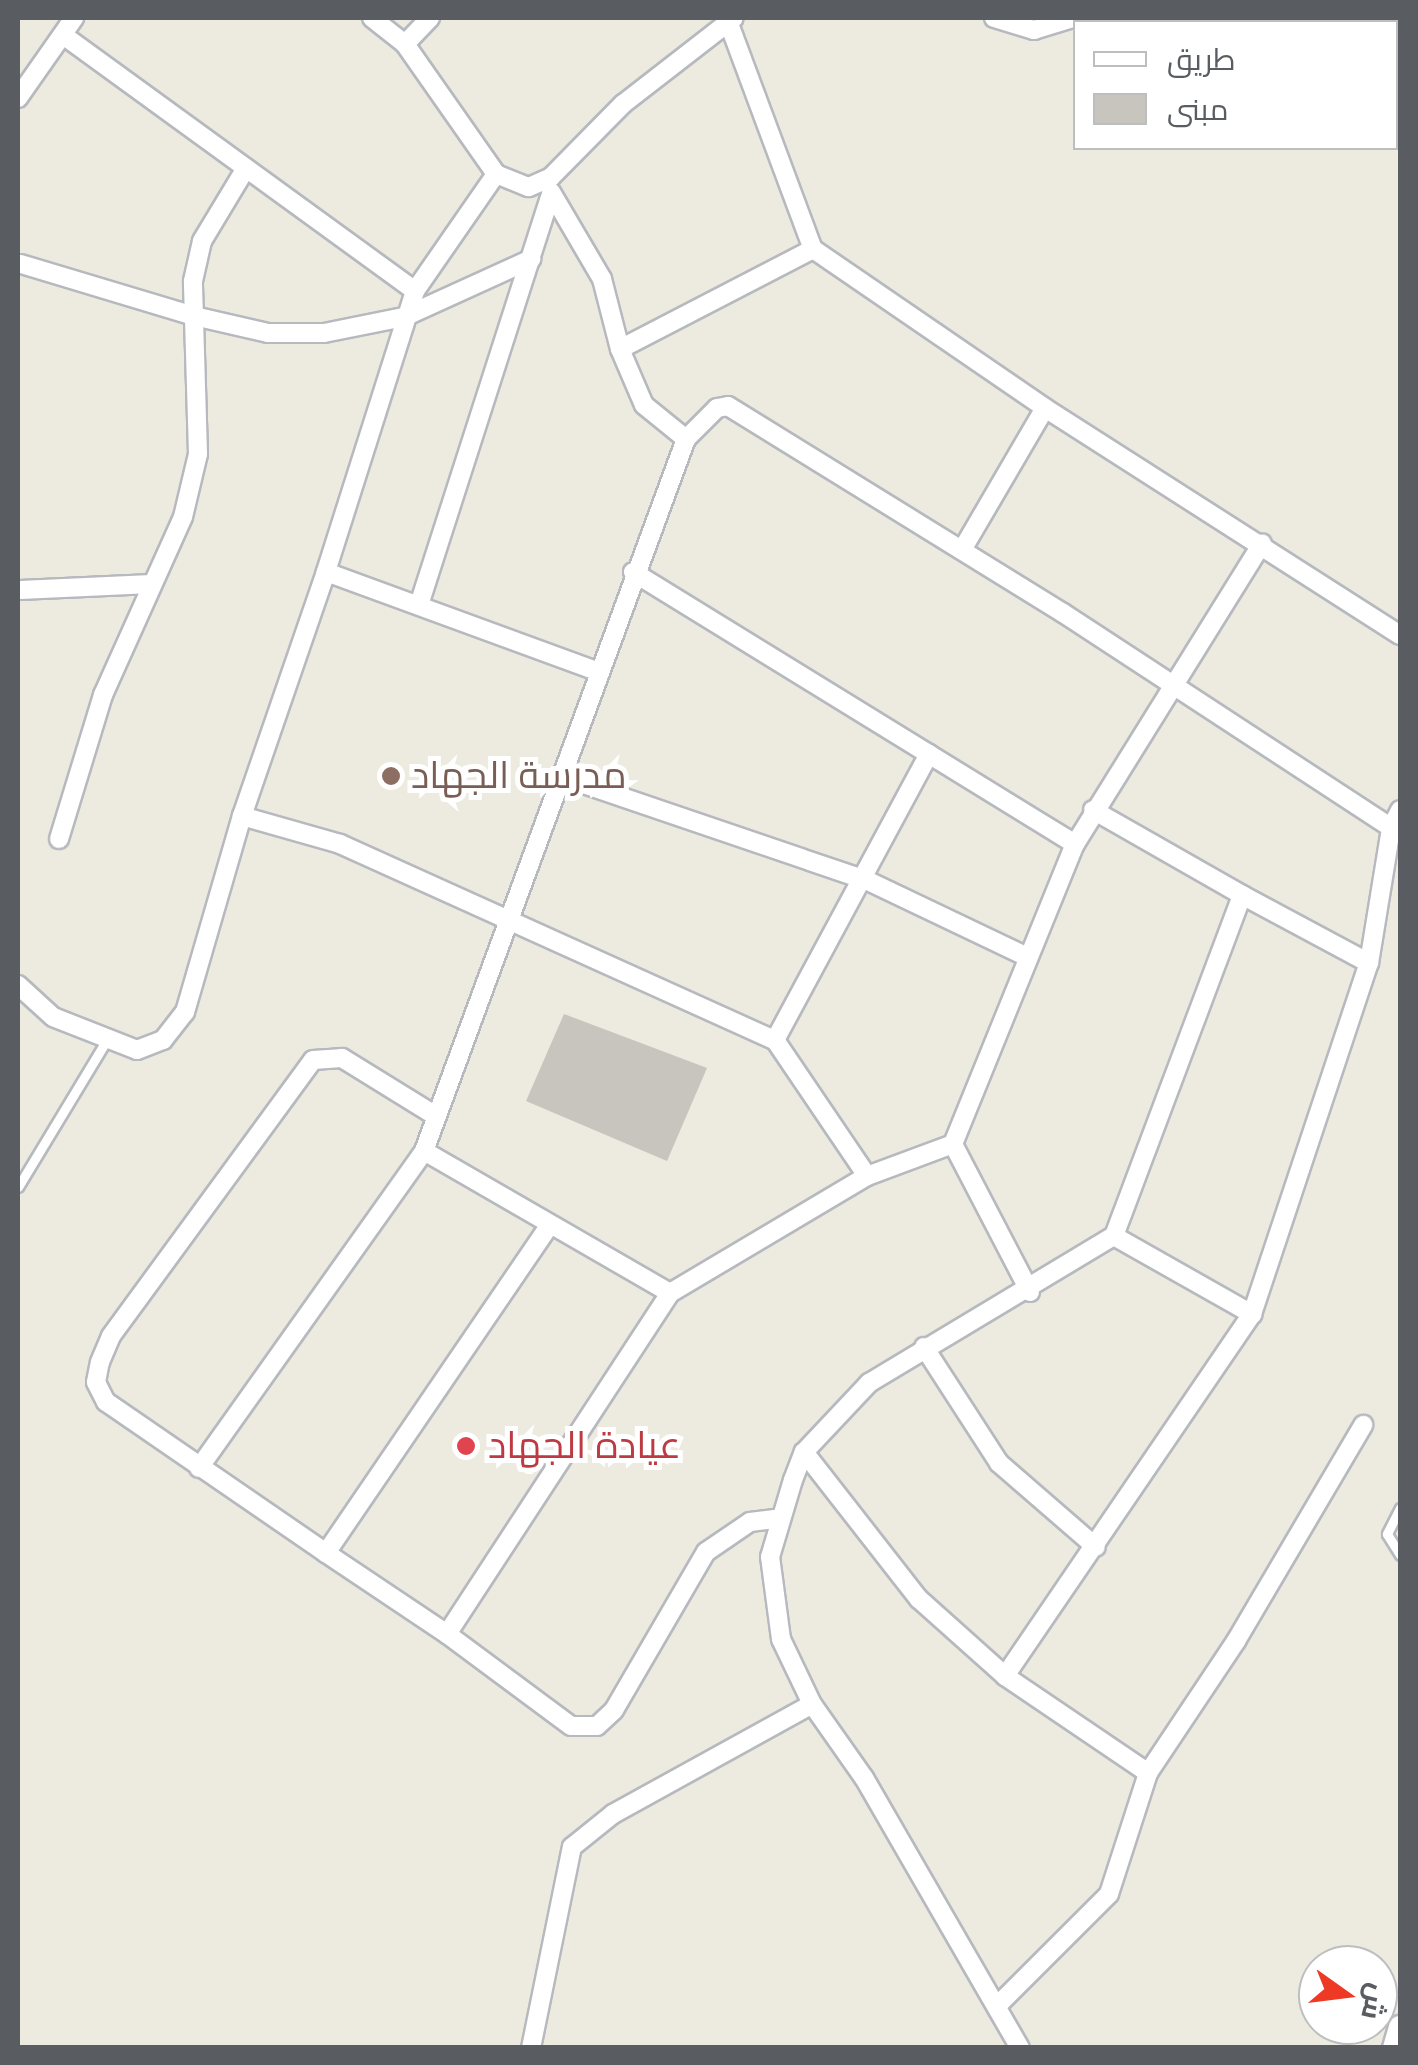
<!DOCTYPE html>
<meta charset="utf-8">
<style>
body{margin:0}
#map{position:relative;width:1418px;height:2065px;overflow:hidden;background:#edeae0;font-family:Figtree,Cairo,sans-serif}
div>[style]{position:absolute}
.building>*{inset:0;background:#c8c4be}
.roads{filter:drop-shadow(2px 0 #b6b9be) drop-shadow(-2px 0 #b6b9be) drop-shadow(0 2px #b6b9be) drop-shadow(0 -2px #b6b9be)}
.service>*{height:9px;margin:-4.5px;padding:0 4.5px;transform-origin:4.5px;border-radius:4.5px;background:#fff}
.minor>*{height:18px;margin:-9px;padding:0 9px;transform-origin:9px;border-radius:9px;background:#fff}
.tertiary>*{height:22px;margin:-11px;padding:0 11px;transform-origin:11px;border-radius:11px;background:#fff}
.dots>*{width:28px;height:28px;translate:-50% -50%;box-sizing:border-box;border:5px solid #fff;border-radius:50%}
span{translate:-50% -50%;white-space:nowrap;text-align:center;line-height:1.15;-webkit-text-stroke:10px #fff;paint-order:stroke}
.education-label{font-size:38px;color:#785e54}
.left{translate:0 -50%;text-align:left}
.health-label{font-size:38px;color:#be3a42}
.frame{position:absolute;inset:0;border:20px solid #595d62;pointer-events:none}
.legend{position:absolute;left:1073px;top:20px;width:325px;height:130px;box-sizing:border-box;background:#fff;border:2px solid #bdbec0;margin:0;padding:12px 18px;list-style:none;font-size:30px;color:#595d62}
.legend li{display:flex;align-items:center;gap:20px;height:50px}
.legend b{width:50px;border:2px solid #bdbec0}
.north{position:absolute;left:1298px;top:1945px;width:100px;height:100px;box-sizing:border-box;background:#fff;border:2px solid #bdbec0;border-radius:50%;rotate:104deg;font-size:28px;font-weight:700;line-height:40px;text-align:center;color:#595d62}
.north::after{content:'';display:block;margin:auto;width:35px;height:45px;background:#ee3925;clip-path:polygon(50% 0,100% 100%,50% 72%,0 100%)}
</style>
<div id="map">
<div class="building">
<div style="clip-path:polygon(564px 1014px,707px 1068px,667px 1161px,526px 1101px)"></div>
</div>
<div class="roads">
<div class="service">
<div style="left:18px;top:1187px;width:168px;rotate:-58.9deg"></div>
<div style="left:1400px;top:1508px;width:29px;rotate:117deg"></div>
<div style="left:1387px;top:1534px;width:25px;rotate:58deg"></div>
</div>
<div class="minor">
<div style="left:372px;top:18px;width:42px;rotate:38.2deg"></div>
<div style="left:405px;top:44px;width:159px;rotate:55deg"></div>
<div style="left:496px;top:174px;width:35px;rotate:22deg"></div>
<div style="left:529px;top:187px;width:24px;rotate:-24deg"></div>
<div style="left:551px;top:177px;width:103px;rotate:-45.4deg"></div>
<div style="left:623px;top:104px;width:140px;rotate:-37.8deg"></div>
<div style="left:994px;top:18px;width:42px;rotate:16.7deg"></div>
<div style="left:1034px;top:30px;width:41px;rotate:-17.1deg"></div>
<div style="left:728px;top:21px;width:243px;rotate:69.6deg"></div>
<div style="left:813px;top:249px;width:281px;rotate:34.4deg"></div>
<div style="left:1045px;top:408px;width:421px;rotate:32.6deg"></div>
<div style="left:63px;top:35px;width:435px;rotate:36deg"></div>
<div style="left:405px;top:44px;width:36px;rotate:-46deg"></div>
<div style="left:18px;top:98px;width:98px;rotate:-55deg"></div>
<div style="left:496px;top:174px;width:142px;rotate:124.7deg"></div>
<div style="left:415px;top:291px;width:295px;rotate:107.6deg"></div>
<div style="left:326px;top:572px;width:291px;rotate:20.1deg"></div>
<div style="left:551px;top:192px;width:101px;rotate:59.6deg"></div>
<div style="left:602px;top:279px;width:72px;rotate:75.6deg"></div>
<div style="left:21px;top:264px;width:181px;rotate:16.7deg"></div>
<div style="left:194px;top:316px;width:76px;rotate:12.9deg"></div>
<div style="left:268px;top:333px;width:56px"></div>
<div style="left:324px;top:333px;width:82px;rotate:-11.3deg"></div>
<div style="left:404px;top:317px;width:140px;rotate:-24.5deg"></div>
<div style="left:686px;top:439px;width:54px;rotate:-141deg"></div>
<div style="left:644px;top:405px;width:61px;rotate:-113.2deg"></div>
<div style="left:620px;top:349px;width:217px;rotate:-27.4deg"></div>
<div style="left:962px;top:550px;width:164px;rotate:-59.7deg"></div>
<div style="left:633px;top:572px;width:519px;rotate:31.61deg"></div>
<div style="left:18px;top:590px;width:130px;rotate:-2.6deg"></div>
<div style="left:419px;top:605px;width:428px;rotate:-72.2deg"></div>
<div style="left:563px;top:777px;width:320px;rotate:18.8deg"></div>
<div style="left:866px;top:880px;width:176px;rotate:25.5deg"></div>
<div style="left:1093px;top:810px;width:172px;rotate:29.7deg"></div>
<div style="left:242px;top:816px;width:102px;rotate:15.9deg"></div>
<div style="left:340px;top:844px;width:477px;rotate:24.3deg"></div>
<div style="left:775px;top:1040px;width:164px;rotate:55.9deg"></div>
<div style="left:59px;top:839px;width:151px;rotate:-73deg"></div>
<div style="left:103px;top:695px;width:195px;rotate:-65.8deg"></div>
<div style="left:183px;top:517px;width:65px;rotate:-76.6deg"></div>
<div style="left:198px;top:454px;width:173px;rotate:-91.7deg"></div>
<div style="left:193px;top:281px;width:41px;rotate:-77.3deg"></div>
<div style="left:202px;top:241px;width:85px;rotate:-58.9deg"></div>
<div style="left:18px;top:985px;width:47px;rotate:42.4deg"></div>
<div style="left:53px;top:1017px;width:90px;rotate:21.4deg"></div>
<div style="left:137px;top:1050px;width:28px;rotate:-21deg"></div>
<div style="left:163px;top:1040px;width:36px;rotate:-52deg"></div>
<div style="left:185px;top:1012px;width:204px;rotate:-73.8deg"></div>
<div style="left:242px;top:816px;width:258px;rotate:-71deg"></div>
<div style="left:775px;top:1040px;width:325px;rotate:-61.7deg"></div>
<div style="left:953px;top:1144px;width:324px;rotate:-67.9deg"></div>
<div style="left:1075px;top:844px;width:354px;rotate:-58.1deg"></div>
<div style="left:549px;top:1226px;width:396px;rotate:124.3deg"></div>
<div style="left:326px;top:1553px;width:146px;rotate:33.8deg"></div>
<div style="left:447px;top:1634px;width:407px;rotate:-56.8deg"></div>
<div style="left:1114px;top:1236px;width:159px;rotate:29.5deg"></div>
<div style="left:1030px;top:1292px;width:167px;rotate:-117.5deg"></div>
<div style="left:953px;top:1144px;width:92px;rotate:159.6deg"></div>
<div style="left:867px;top:1176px;width:229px;rotate:149.3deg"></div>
<div style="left:670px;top:1293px;width:284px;rotate:-150deg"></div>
<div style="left:424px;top:1151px;width:759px;rotate:-69.8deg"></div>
<div style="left:686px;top:439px;width:44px;rotate:-45deg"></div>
<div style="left:717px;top:408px;width:11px;rotate:-10deg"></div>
<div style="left:728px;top:406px;width:394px;rotate:31.7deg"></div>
<div style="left:1063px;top:613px;width:392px;rotate:33.2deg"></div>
<div style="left:924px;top:1347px;width:138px;rotate:57.1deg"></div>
<div style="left:999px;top:1463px;width:128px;rotate:40.9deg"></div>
<div style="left:804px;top:1452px;width:187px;rotate:52deg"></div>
<div style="left:919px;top:1599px;width:115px;rotate:41.8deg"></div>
<div style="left:1005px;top:1676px;width:438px;rotate:-55.7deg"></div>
<div style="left:1252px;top:1314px;width:370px;rotate:-71.6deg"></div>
<div style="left:1369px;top:963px;width:137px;rotate:-80.7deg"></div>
<div style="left:1391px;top:828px;width:20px;rotate:-63deg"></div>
<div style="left:199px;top:1468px;width:389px;rotate:-54.6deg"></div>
<div style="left:326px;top:1553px;width:267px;rotate:-145.5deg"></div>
<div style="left:106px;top:1402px;width:22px;rotate:-117deg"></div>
<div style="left:96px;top:1382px;width:20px;rotate:-79deg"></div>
<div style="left:100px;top:1362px;width:28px;rotate:-67deg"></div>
<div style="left:111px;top:1336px;width:342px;rotate:-53.8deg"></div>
<div style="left:313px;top:1060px;width:29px;rotate:-4deg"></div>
<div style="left:342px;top:1058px;width:110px;rotate:31.7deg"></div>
<div style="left:447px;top:1634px;width:154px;rotate:36.6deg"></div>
<div style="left:571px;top:1726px;width:26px"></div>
<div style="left:597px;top:1726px;width:23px;rotate:-43deg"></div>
<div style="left:614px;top:1710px;width:183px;rotate:-59.8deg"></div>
<div style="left:706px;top:1552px;width:53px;rotate:-34.3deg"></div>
<div style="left:750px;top:1522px;width:31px;rotate:-7deg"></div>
<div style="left:1005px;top:1676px;width:173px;rotate:34.1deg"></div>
<div style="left:997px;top:2006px;width:158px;rotate:-45deg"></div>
<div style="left:1109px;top:1894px;width:127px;rotate:-72.1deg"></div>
<div style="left:1148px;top:1773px;width:159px;rotate:-56.3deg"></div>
<div style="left:1236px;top:1641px;width:251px;rotate:-59.5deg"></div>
<div style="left:531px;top:2048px;width:205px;rotate:-78.5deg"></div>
<div style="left:572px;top:1847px;width:53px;rotate:-38.8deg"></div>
<div style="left:613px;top:1814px;width:227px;rotate:-28.9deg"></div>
<div style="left:1020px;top:2048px;width:312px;rotate:-120deg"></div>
<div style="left:864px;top:1778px;width:90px;rotate:-125.1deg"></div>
<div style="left:812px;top:1704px;width:72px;rotate:-115.5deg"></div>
<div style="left:781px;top:1639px;width:83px;rotate:-97.6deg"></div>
<div style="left:770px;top:1557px;width:80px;rotate:-73.4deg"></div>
<div style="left:793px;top:1480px;width:30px;rotate:-69deg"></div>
<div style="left:804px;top:1452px;width:95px;rotate:-46.7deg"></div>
<div style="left:869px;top:1383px;width:286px;rotate:-31deg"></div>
<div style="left:1114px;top:1236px;width:364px;rotate:-69.4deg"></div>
<div style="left:1242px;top:895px;width:144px;rotate:28.2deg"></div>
</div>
<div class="tertiary">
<div style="left:1394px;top:2048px;width:22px;rotate:-74deg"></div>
</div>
</div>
<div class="dots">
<div style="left:391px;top:776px;background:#8d6e63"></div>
<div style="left:466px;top:1446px;background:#e0444e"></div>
</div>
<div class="education-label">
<span class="left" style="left:411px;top:776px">مدرسة الجهاد</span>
</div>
<div class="health-label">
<span class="left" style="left:488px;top:1446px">عيادة الجهاد</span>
</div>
<div class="frame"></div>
<ul class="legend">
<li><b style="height:12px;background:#fff"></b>طريق</li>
<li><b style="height:28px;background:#c8c4be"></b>مبنى</li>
</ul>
<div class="north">ش</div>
</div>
